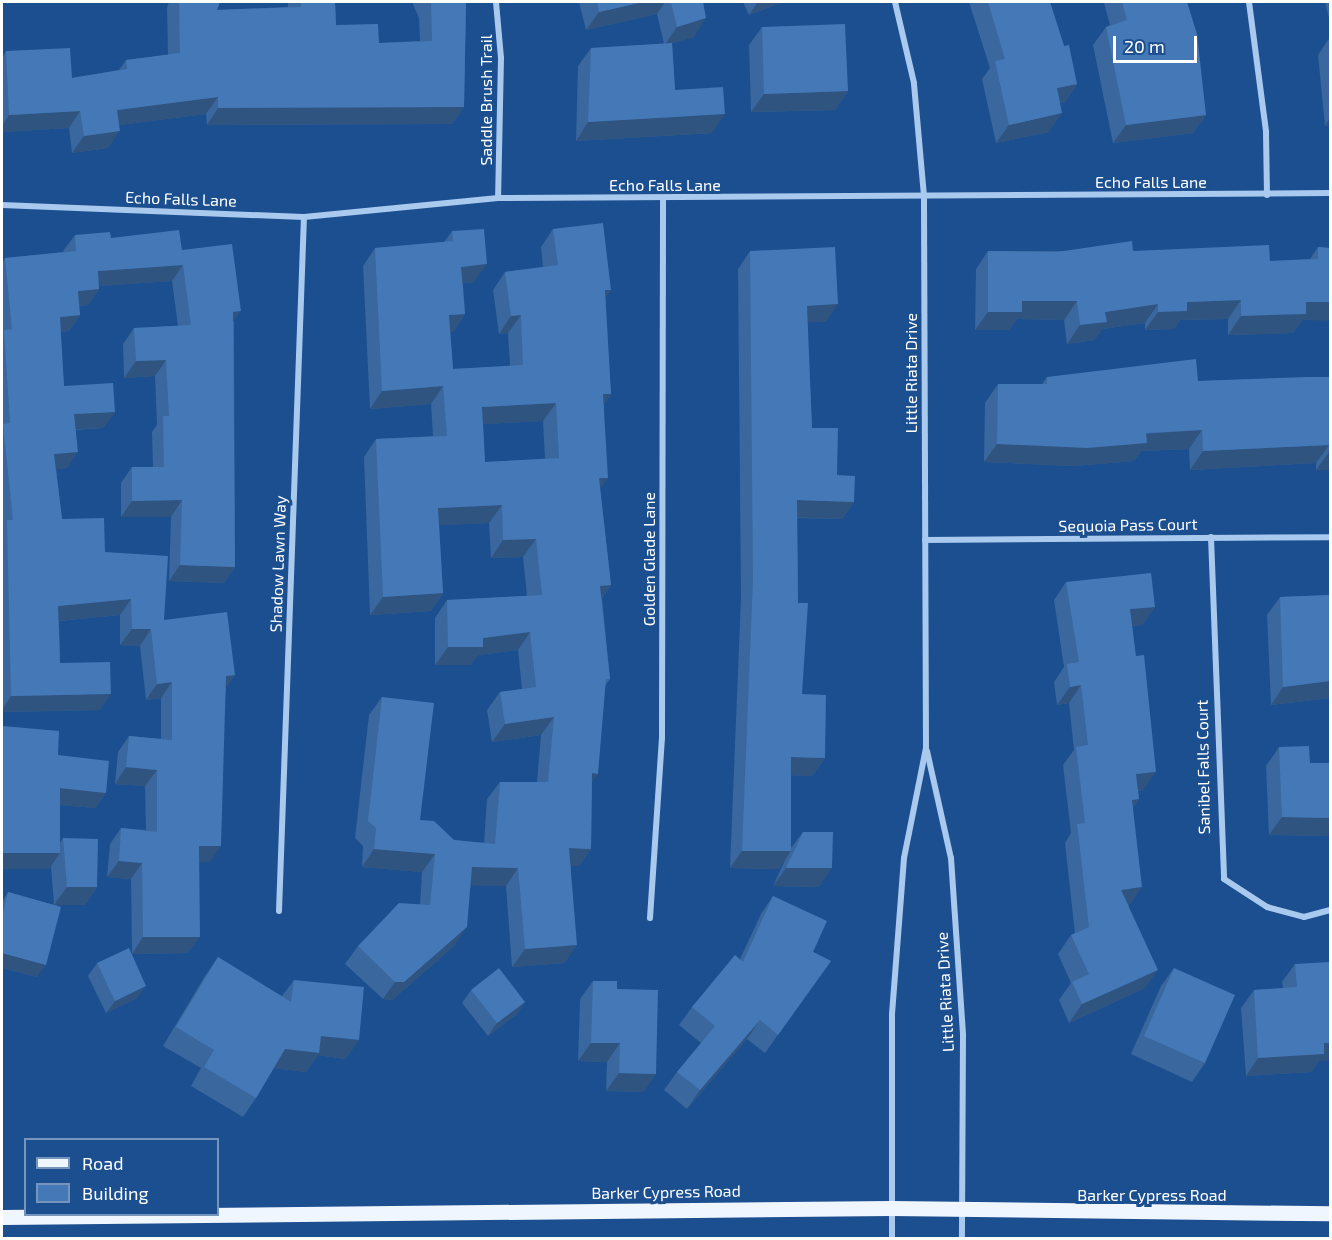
<!DOCTYPE html>
<style>
body{margin:0}
#map{position:relative;width:1332px;height:1240px;overflow:hidden;background:#1b4f8f;font-family:"Exo 2",sans-serif}
div>[style]{position:absolute}
.minor>*{height:6px;margin:-3px;padding:0 3px;transform-origin:3px;border-radius:3px;background:#a9c9ee}
.primary>*{height:15px;margin:-7.5px;padding:0 7.5px;transform-origin:7.5px;border-radius:7.5px;background:#f0f6ff}
.wall>*{inset:0;background:#3a679d}
.shaded-wall>*{inset:0;background:#305480}
.building>*{inset:0;background:#4478b7}
span{translate:-50% -50%;white-space:nowrap;text-align:center;line-height:1.15;-webkit-text-stroke:6px #1b4f8f;paint-order:stroke}
.street-label{font-size:16px;color:#fff}
.frame{position:absolute;inset:0;border:3px solid #fff;pointer-events:none}
.legend{position:absolute;left:24px;top:1138px;width:195px;height:78px;box-sizing:border-box;background:#1b4f8f;border:2px solid #7695bc;margin:0;padding:8px 10px;list-style:none;font-size:18px;color:#fff}
.legend li{display:flex;align-items:center;gap:12px;height:30px}
.legend b{width:30px;border:2px solid #7695bc}
.scale{position:absolute;left:1113px;top:36px;width:84px;height:27px;box-sizing:border-box;border:3px solid #fff;border-top:0;padding-left:8px;font-size:18px;line-height:21px;white-space:nowrap;color:#fff;-webkit-text-stroke:4px #1b4f8f;paint-order:stroke}
</style>
<div id="map">
<div class="minor">
<div style="left:496px;top:2px;width:56px;rotate:84.9deg"></div>
<div style="left:501px;top:58px;width:140px;rotate:91.2deg"></div>
<div style="left:1249px;top:2px;width:131px;rotate:82.5deg"></div>
<div style="left:1266px;top:132px;width:63px;rotate:89.1deg"></div>
<div style="left:2px;top:205px;width:302px;rotate:2.3deg"></div>
<div style="left:304px;top:217px;width:195px;rotate:-5.6deg"></div>
<div style="left:498px;top:198px;width:832px;rotate:-0.34deg"></div>
<div style="left:1211px;top:537px;width:342px;rotate:87.8deg"></div>
<div style="left:1224px;top:879px;width:51px;rotate:33.1deg"></div>
<div style="left:1267px;top:907px;width:38px;rotate:15deg"></div>
<div style="left:1304px;top:917px;width:27px;rotate:-15deg"></div>
<div style="left:925px;top:540px;width:405px;rotate:-0.4deg"></div>
<div style="left:927px;top:751px;width:110px;rotate:77.4deg"></div>
<div style="left:951px;top:858px;width:177px;rotate:86.1deg"></div>
<div style="left:963px;top:1035px;width:203px;rotate:90.3deg"></div>
<div style="left:279px;top:911px;width:694px;rotate:-87.94deg"></div>
<div style="left:650px;top:918px;width:180px;rotate:-86.2deg"></div>
<div style="left:662px;top:738px;width:539px;rotate:-89.89deg"></div>
<div style="left:892px;top:1238px;width:224px;rotate:-90deg"></div>
<div style="left:892px;top:1014px;width:156px;rotate:-85.6deg"></div>
<div style="left:904px;top:858px;width:112px;rotate:-78.7deg"></div>
<div style="left:926px;top:748px;width:552px;rotate:-90.21deg"></div>
<div style="left:924px;top:196px;width:113px;rotate:-95.1deg"></div>
<div style="left:914px;top:83px;width:83px;rotate:-103.2deg"></div>
</div>
<div class="primary">
<div style="left:2px;top:1217px;width:889px;rotate:-0.58deg"></div>
<div style="left:891px;top:1208px;width:439px;rotate:0.7deg"></div>
</div>
<div class="wall">
<div style="clip-path:polygon(169px 2px,220px 2px,217px 10px,288px 7px,288px 2px,335px 2px,336px 25px,379px 43px,420px 41px,419px 18px,412px 2px,466px 2px,464px 107px,452px 124px,207px 125px,206px 114px,119px 125px,108px 148px,72px 153px,69px 128px,2px 132px,2px 58px,6px 51px,72px 78px,119px 70px,126px 60px,168px 55px,167px 8px)"></div>
<div style="clip-path:polygon(579px 2px,703px 2px,694px 37px,672px 43px,675px 90px,712px 133px,576px 141px,578px 66px,591px 48px,664px 44px,657px 14px,586px 30px)"></div>
<div style="clip-path:polygon(743px 2px,783px 2px,749px 15px)"></div>
<div style="clip-path:polygon(969px 2px,1050px 2px,1064px 46px,1077px 84px,1065px 102px,1060px 103px,1049px 132px,996px 143px,982px 79px,990px 68px)"></div>
<div style="clip-path:polygon(1104px 2px,1187px 2px,1206px 115px,1193px 133px,1113px 143px,1093px 45px,1106px 27px,1110px 25px,1104px 3px)"></div>
<div style="clip-path:polygon(1325px 2px,1330px 2px,1330px 17px,1329px 18px)"></div>
<div style="clip-path:polygon(762px 27px,848px 91px,835px 110px,751px 112px,749px 45px)"></div>
<div style="clip-path:polygon(1330px 37px,1330px 125px,1325px 126px,1318px 55px)"></div>
<div style="clip-path:polygon(evenodd,553px 229px,605px 298px,611px 394px,604px 404px,600px 489px,611px 585px,602px 598px,610px 679px,605px 686px,592px 783px,591px 849px,579px 866px,571px 866px,565px 963px,512px 967px,506px 886px,471px 885px,455px 945px,392px 1000px,383px 999px,345px 964px,358px 946px,420px 905px,422px 872px,362px 867px,363px 846px,355px 838px,369px 715px,382px 697px,420px 820px,454px 840px,484px 843px,487px 799px,500px 782px,537px 782px,541px 735px,492px 742px,487px 710px,500px 692px,522px 689px,518px 650px,478px 655px,470px 665px,435px 665px,435px 618px,447px 600px,527px 596px,523px 557px,491px 558px,489px 523px,439px 525px,443px 593px,431px 611px,370px 615px,364px 457px,376px 439px,433px 436px,431px 404px,370px 409px,363px 266px,375px 248px,444px 242px,452px 231px,474px 282px,463px 283px,465px 314px,453px 332px,450px 332px,453px 369px,510px 366px,508px 333px,499px 334px,493px 290px,505px 272px,543px 267px,541px 247px,553px 229px,543px 421px,545px 459px,485px 462px,483px 424px,543px 421px)"></div>
<div style="clip-path:polygon(75px 235px,111px 238px,182px 250px,234px 322px,235px 567px,224px 583px,169px 581px,171px 517px,121px 517px,121px 483px,132px 467px,153px 467px,152px 432px,157px 425px,155px 376px,124px 378px,123px 344px,134px 328px,178px 326px,172px 281px,99px 286px,99px 289px,88px 305px,79px 306px,80px 315px,69px 331px,60px 332px,64px 386px,115px 412px,103px 428px,76px 430px,67px 468px,56px 469px,62px 519px,105px 552px,164px 620px,235px 675px,226px 687px,210px 862px,199px 862px,188px 953px,132px 954px,131px 879px,107px 877px,110px 844px,121px 828px,146px 830px,145px 786px,115px 784px,118px 752px,129px 736px,161px 739px,161px 698px,146px 700px,140px 646px,120px 645px,120px 615px,59px 621px,60px 663px,100px 710px,2px 712px,2px 263px,5px 258px,64px 252px,63px 251px)"></div>
<div style="clip-path:polygon(1318px 247px,1330px 248px,1302px 320px,1293px 333px,1228px 335px,1228px 319px,1180px 320px,1174px 329px,1145px 330px,1145px 323px,1102px 329px,1094px 340px,1067px 344px,1064px 320px,1017px 319px,1009px 330px,975px 330px,976px 269px,988px 251px,1133px 251px,1270px 261px,1310px 259px)"></div>
<div style="clip-path:polygon(750px 251px,826px 322px,807px 322px,812px 428px,837px 475px,854px 502px,842px 519px,797px 518px,798px 603px,802px 694px,825px 758px,812px 776px,791px 775px,791px 848px,803px 832px,819px 887px,773px 886px,786px 858px,779px 869px,730px 868px,741px 597px,738px 269px)"></div>
<div style="clip-path:polygon(1047px 377px,1198px 381px,1330px 377px,1330px 470px,1316px 470px,1316px 463px,1190px 470px,1189px 449px,1141px 451px,1134px 461px,1074px 466px,984px 462px,985px 403px,998px 384px,1042px 384px)"></div>
<div style="clip-path:polygon(1066px 582px,1155px 607px,1142px 625px,1132px 626px,1143px 790px,1138px 791px,1139px 799px,1133px 808px,1129px 906px,1145px 988px,1069px 1023px,1059px 1000px,1071px 983px,1058px 954px,1071px 935px,1075px 934px,1065px 843px,1071px 833px,1063px 765px,1074px 750px,1069px 703px,1057px 705px,1054px 682px,1064px 667px,1054px 600px)"></div>
<div style="clip-path:polygon(1330px 595px,1330px 698px,1271px 705px,1267px 615px,1280px 597px)"></div>
<div style="clip-path:polygon(3px 726px,58px 755px,106px 793px,95px 808px,60px 805px,60px 843px,63px 838px,97px 887px,85px 905px,57px 905px,37px 977px,2px 968px,2px 902px,8px 892px,54px 905px,51px 866px,49px 869px,2px 869px,2px 729px)"></div>
<div style="clip-path:polygon(1279px 747px,1310px 763px,1330px 763px,1330px 836px,1269px 835px,1266px 766px)"></div>
<div style="clip-path:polygon(773px 896px,813px 952px,831px 961px,765px 1053px,747px 1039px,687px 1109px,664px 1090px,677px 1072px,701px 1043px,679px 1025px,692px 1007px,740px 959px,761px 914px)"></div>
<div style="clip-path:polygon(218px 957px,282px 996px,294px 980px,346px 1059px,318px 1055px,306px 1072px,274px 1068px,256px 1098px,243px 1117px,191px 1086px,201px 1068px,163px 1046px,205px 976px)"></div>
<div style="clip-path:polygon(97px 963px,137px 998px,106px 1013px,88px 976px)"></div>
<div style="clip-path:polygon(1295px 964px,1319px 1061px,1311px 1072px,1246px 1076px,1241px 1008px,1254px 990px,1283px 988px,1282px 982px)"></div>
<div style="clip-path:polygon(1174px 968px,1205px 1063px,1192px 1082px,1131px 1054px,1161px 986px)"></div>
<div style="clip-path:polygon(593px 981px,617px 989px,656px 1074px,643px 1092px,606px 1091px,607px 1062px,578px 1061px,580px 999px)"></div>
<div style="clip-path:polygon(471px 990px,525px 1002px,517px 1014px,488px 1036px,462px 1003px)"></div>
</div>
<div class="shaded-wall">
<div style="clip-path:polygon(643px 2px,665px 2px,657px 14px,586px 30px,599px 12px)"></div>
<div style="clip-path:polygon(758px 2px,783px 2px,749px 15px)"></div>
<div style="clip-path:polygon(706px 18px,694px 37px,664px 46px,677px 27px)"></div>
<div style="clip-path:polygon(1077px 84px,1065px 102px,1044px 107px,1057px 88px)"></div>
<div style="clip-path:polygon(848px 91px,835px 110px,751px 112px,764px 94px)"></div>
<div style="clip-path:polygon(218px 97px,206px 114px,105px 127px,117px 110px)"></div>
<div style="clip-path:polygon(464px 107px,452px 124px,207px 125px,218px 108px)"></div>
<div style="clip-path:polygon(80px 111px,69px 128px,2px 132px,2px 126px,9px 115px)"></div>
<div style="clip-path:polygon(1062px 113px,1049px 132px,996px 143px,1009px 125px)"></div>
<div style="clip-path:polygon(725px 114px,712px 133px,576px 141px,588px 122px)"></div>
<div style="clip-path:polygon(1206px 115px,1193px 133px,1113px 143px,1126px 125px)"></div>
<div style="clip-path:polygon(1330px 117px,1330px 125px,1325px 126px)"></div>
<div style="clip-path:polygon(120px 131px,108px 148px,72px 153px,84px 136px)"></div>
<div style="clip-path:polygon(487px 264px,474px 282px,449px 285px,461px 267px)"></div>
<div style="clip-path:polygon(183px 265px,172px 281px,86px 287px,98px 271px)"></div>
<div style="clip-path:polygon(99px 289px,88px 305px,66px 307px,78px 291px)"></div>
<div style="clip-path:polygon(605px 290px,611px 290px,599px 308px)"></div>
<div style="clip-path:polygon(1241px 300px,1228px 319px,1180px 320px,1174px 329px,1145px 330px,1158px 312px,1187px 302px)"></div>
<div style="clip-path:polygon(1022px 301px,1077px 301px,1064px 320px,1017px 319px,1009px 330px,975px 330px,988px 312px)"></div>
<div style="clip-path:polygon(1306px 302px,1330px 302px,1330px 321px,1302px 320px,1293px 333px,1228px 335px,1241px 316px)"></div>
<div style="clip-path:polygon(838px 304px,826px 322px,794px 323px,807px 306px)"></div>
<div style="clip-path:polygon(1158px 304px,1145px 323px,1102px 329px,1094px 340px,1067px 344px,1080px 325px,1105px 312px)"></div>
<div style="clip-path:polygon(241px 311px,229px 327px,233px 312px)"></div>
<div style="clip-path:polygon(465px 314px,453px 332px,437px 333px,449px 315px)"></div>
<div style="clip-path:polygon(80px 315px,69px 331px,48px 333px,60px 317px)"></div>
<div style="clip-path:polygon(521px 315px,508px 333px,499px 334px,511px 316px)"></div>
<div style="clip-path:polygon(166px 360px,155px 376px,124px 378px,136px 361px)"></div>
<div style="clip-path:polygon(443px 386px,431px 404px,370px 409px,382px 391px)"></div>
<div style="clip-path:polygon(603px 394px,611px 394px,598px 412px)"></div>
<div style="clip-path:polygon(556px 403px,543px 421px,470px 425px,482px 407px)"></div>
<div style="clip-path:polygon(115px 412px,103px 428px,63px 430px,74px 414px)"></div>
<div style="clip-path:polygon(1202px 430px,1189px 449px,1141px 451px,1134px 461px,1074px 466px,984px 462px,997px 444px)"></div>
<div style="clip-path:polygon(1329px 445px,1316px 463px,1190px 470px,1203px 451px)"></div>
<div style="clip-path:polygon(78px 452px,67px 468px,43px 471px,54px 454px)"></div>
<div style="clip-path:polygon(1329px 452px,1330px 452px,1330px 470px,1316px 470px)"></div>
<div style="clip-path:polygon(599px 478px,608px 478px,595px 496px)"></div>
<div style="clip-path:polygon(182px 500px,171px 517px,121px 517px,132px 501px)"></div>
<div style="clip-path:polygon(797px 500px,854px 502px,842px 519px,784px 517px)"></div>
<div style="clip-path:polygon(502px 505px,489px 523px,426px 526px,438px 508px)"></div>
<div style="clip-path:polygon(536px 539px,523px 557px,491px 558px,503px 540px)"></div>
<div style="clip-path:polygon(180px 565px,235px 567px,224px 583px,169px 581px)"></div>
<div style="clip-path:polygon(611px 585px,598px 603px,600px 586px)"></div>
<div style="clip-path:polygon(443px 593px,431px 611px,370px 615px,383px 597px)"></div>
<div style="clip-path:polygon(131px 599px,120px 615px,47px 622px,58px 606px)"></div>
<div style="clip-path:polygon(1155px 607px,1142px 625px,1117px 627px,1130px 609px)"></div>
<div style="clip-path:polygon(132px 629px,151px 629px,140px 646px,120px 645px)"></div>
<div style="clip-path:polygon(530px 632px,518px 650px,478px 655px,470px 665px,435px 665px,448px 647px,483px 638px)"></div>
<div style="clip-path:polygon(235px 675px,223px 692px,226px 676px)"></div>
<div style="clip-path:polygon(1330px 681px,1330px 698px,1271px 705px,1283px 687px)"></div>
<div style="clip-path:polygon(172px 682px,161px 698px,146px 700px,157px 684px)"></div>
<div style="clip-path:polygon(1081px 685px,1069px 703px,1057px 705px,1070px 687px)"></div>
<div style="clip-path:polygon(111px 694px,100px 710px,2px 712px,2px 710px,11px 696px)"></div>
<div style="clip-path:polygon(554px 717px,541px 735px,492px 742px,505px 724px)"></div>
<div style="clip-path:polygon(791px 757px,825px 758px,812px 776px,779px 775px)"></div>
<div style="clip-path:polygon(126px 767px,157px 770px,145px 786px,115px 784px)"></div>
<div style="clip-path:polygon(1156px 772px,1143px 790px,1123px 792px,1136px 774px)"></div>
<div style="clip-path:polygon(592px 773px,598px 774px,585px 792px)"></div>
<div style="clip-path:polygon(60px 788px,106px 793px,95px 808px,49px 804px)"></div>
<div style="clip-path:polygon(1139px 799px,1126px 817px,1132px 800px)"></div>
<div style="clip-path:polygon(1282px 817px,1330px 818px,1330px 836px,1269px 835px)"></div>
<div style="clip-path:polygon(199px 846px,221px 846px,210px 862px,188px 863px)"></div>
<div style="clip-path:polygon(569px 848px,591px 849px,579px 866px,556px 866px)"></div>
<div style="clip-path:polygon(374px 849px,435px 854px,422px 872px,362px 867px)"></div>
<div style="clip-path:polygon(742px 851px,791px 851px,779px 869px,730px 868px)"></div>
<div style="clip-path:polygon(2px 853px,60px 853px,49px 869px,2px 869px)"></div>
<div style="clip-path:polygon(119px 861px,142px 863px,131px 879px,107px 877px)"></div>
<div style="clip-path:polygon(472px 867px,518px 868px,506px 886px,460px 885px)"></div>
<div style="clip-path:polygon(786px 868px,832px 868px,819px 887px,773px 886px)"></div>
<div style="clip-path:polygon(67px 887px,97px 887px,85px 905px,54px 905px)"></div>
<div style="clip-path:polygon(1142px 887px,1129px 906px,1121px 890px)"></div>
<div style="clip-path:polygon(467px 927px,455px 945px,392px 1000px,383px 999px,395px 982px)"></div>
<div style="clip-path:polygon(143px 937px,200px 937px,188px 953px,132px 954px)"></div>
<div style="clip-path:polygon(577px 945px,565px 963px,512px 967px,525px 949px)"></div>
<div style="clip-path:polygon(2px 953px,46px 965px,37px 977px,2px 968px)"></div>
<div style="clip-path:polygon(1158px 970px,1145px 988px,1069px 1023px,1082px 1004px)"></div>
<div style="clip-path:polygon(146px 986px,137px 998px,106px 1013px,115px 1001px)"></div>
<div style="clip-path:polygon(525px 1002px,517px 1014px,488px 1036px,497px 1023px)"></div>
<div style="clip-path:polygon(760px 1020px,747px 1039px,687px 1109px,700px 1090px)"></div>
<div style="clip-path:polygon(321px 1036px,359px 1040px,346px 1059px,318px 1055px,306px 1072px,272px 1068px,285px 1049px)"></div>
<div style="clip-path:polygon(591px 1043px,620px 1043px,607px 1062px,578px 1061px)"></div>
<div style="clip-path:polygon(1324px 1043px,1330px 1043px,1330px 1060px,1319px 1061px,1311px 1072px,1246px 1076px,1258px 1058px)"></div>
<div style="clip-path:polygon(619px 1073px,656px 1074px,643px 1092px,606px 1091px)"></div>
</div>
<div class="building">
<div style="clip-path:polygon(179px 2px,220px 2px,217px 10px,301px 7px,301px 2px,335px 2px,336px 25px,378px 24px,379px 43px,432px 41px,431px 2px,466px 2px,464px 107px,218px 108px,218px 97px,117px 110px,120px 131px,84px 136px,80px 111px,9px 115px,6px 51px,70px 48px,72px 78px,127px 69px,126px 60px,180px 53px)"></div>
<div style="clip-path:polygon(597px 2px,643px 2px,599px 12px)"></div>
<div style="clip-path:polygon(671px 2px,703px 2px,706px 18px,677px 27px)"></div>
<div style="clip-path:polygon(988px 2px,1050px 2px,1064px 46px,1069px 45px,1077px 84px,1057px 88px,1062px 113px,1009px 125px,995px 61px,1005px 59px)"></div>
<div style="clip-path:polygon(1122px 2px,1187px 2px,1197px 34px,1206px 115px,1126px 125px,1106px 27px,1127px 20px)"></div>
<div style="clip-path:polygon(845px 24px,848px 91px,764px 94px,762px 27px)"></div>
<div style="clip-path:polygon(672px 43px,675px 90px,723px 87px,725px 114px,588px 122px,591px 48px)"></div>
<div style="clip-path:polygon(evenodd,603px 223px,611px 290px,605px 290px,611px 394px,603px 394px,608px 478px,599px 478px,611px 585px,600px 586px,610px 679px,606px 679px,598px 774px,592px 773px,591px 849px,569px 848px,577px 945px,525px 949px,518px 868px,472px 867px,467px 927px,404px 982px,395px 982px,358px 946px,399px 903px,430px 905px,435px 854px,374px 849px,376px 828px,368px 821px,382px 697px,434px 703px,420px 820px,434px 821px,454px 840px,495px 844px,500px 782px,548px 782px,554px 717px,505px 724px,500px 692px,536px 687px,530px 632px,483px 638px,483px 647px,448px 647px,447px 600px,542px 595px,536px 539px,503px 540px,502px 505px,438px 508px,443px 593px,383px 597px,376px 439px,447px 436px,443px 386px,382px 391px,375px 248px,453px 241px,452px 231px,484px 229px,487px 264px,461px 267px,465px 314px,449px 315px,453px 369px,523px 365px,521px 315px,511px 316px,505px 272px,558px 265px,553px 229px,603px 223px,556px 403px,559px 458px,485px 462px,482px 407px,556px 403px)"></div>
<div style="clip-path:polygon(179px 230px,182px 250px,232px 244px,241px 311px,233px 312px,235px 567px,180px 565px,182px 500px,132px 501px,132px 467px,164px 467px,163px 416px,169px 416px,166px 360px,136px 361px,134px 328px,191px 325px,183px 265px,98px 271px,99px 289px,78px 291px,80px 315px,60px 317px,64px 386px,113px 383px,115px 412px,74px 414px,78px 452px,54px 454px,62px 519px,104px 518px,105px 552px,168px 556px,164px 620px,227px 612px,235px 675px,226px 676px,221px 846px,199px 846px,200px 937px,143px 937px,142px 863px,119px 861px,121px 828px,157px 832px,157px 770px,126px 767px,129px 736px,172px 740px,172px 682px,157px 684px,151px 629px,132px 629px,131px 599px,58px 606px,60px 663px,110px 662px,111px 694px,11px 696px,7px 520px,13px 520px,3px 424px,10px 423px,4px 330px,12px 329px,5px 258px,76px 251px,75px 235px,110px 232px,111px 238px)"></div>
<div style="clip-path:polygon(1132px 241px,1133px 251px,1269px 245px,1270px 261px,1318px 259px,1318px 247px,1330px 248px,1330px 302px,1306px 302px,1306px 314px,1241px 316px,1241px 300px,1187px 302px,1187px 311px,1158px 312px,1158px 304px,1105px 312px,1107px 322px,1080px 325px,1077px 301px,1022px 301px,1022px 312px,988px 312px,988px 251px,1057px 252px)"></div>
<div style="clip-path:polygon(835px 247px,838px 304px,807px 306px,812px 428px,838px 428px,837px 475px,855px 476px,854px 502px,797px 500px,798px 603px,808px 603px,802px 694px,826px 695px,825px 758px,791px 757px,791px 851px,742px 851px,753px 579px,750px 251px)"></div>
<div style="clip-path:polygon(1196px 359px,1198px 381px,1307px 377px,1330px 377px,1330px 452px,1329px 452px,1329px 445px,1203px 451px,1202px 430px,1146px 433px,1147px 443px,1087px 448px,997px 444px,998px 384px,1047px 384px,1047px 377px)"></div>
<div style="clip-path:polygon(1151px 573px,1155px 607px,1130px 609px,1136px 656px,1144px 655px,1156px 772px,1136px 774px,1139px 799px,1132px 800px,1142px 887px,1121px 890px,1158px 970px,1082px 1004px,1072px 982px,1089px 974px,1071px 935px,1089px 927px,1077px 824px,1085px 823px,1076px 747px,1088px 745px,1081px 685px,1070px 687px,1067px 664px,1079px 662px,1066px 582px)"></div>
<div style="clip-path:polygon(1330px 595px,1330px 681px,1283px 687px,1280px 597px)"></div>
<div style="clip-path:polygon(3px 726px,59px 731px,58px 755px,109px 761px,106px 793px,60px 788px,60px 853px,2px 853px,2px 761px)"></div>
<div style="clip-path:polygon(1309px 746px,1310px 763px,1330px 763px,1330px 818px,1282px 817px,1279px 747px)"></div>
<div style="clip-path:polygon(803px 832px,833px 832px,832px 868px,786px 868px)"></div>
<div style="clip-path:polygon(63px 838px,98px 839px,97px 887px,67px 887px)"></div>
<div style="clip-path:polygon(8px 892px,61px 907px,46px 965px,2px 953px,2px 917px)"></div>
<div style="clip-path:polygon(773px 896px,827px 921px,813px 952px,831px 961px,778px 1035px,760px 1020px,700px 1090px,677px 1072px,715px 1026px,692px 1007px,735px 955px,743px 962px)"></div>
<div style="clip-path:polygon(129px 948px,146px 986px,115px 1001px,97px 963px)"></div>
<div style="clip-path:polygon(218px 957px,291px 1002px,294px 980px,364px 987px,359px 1040px,321px 1036px,319px 1053px,285px 1049px,256px 1098px,204px 1067px,214px 1050px,176px 1027px)"></div>
<div style="clip-path:polygon(1330px 962px,1330px 1043px,1324px 1043px,1324px 1054px,1258px 1058px,1254px 990px,1297px 987px,1295px 964px)"></div>
<div style="clip-path:polygon(499px 968px,525px 1002px,497px 1023px,471px 990px)"></div>
<div style="clip-path:polygon(1174px 968px,1235px 995px,1205px 1063px,1144px 1036px)"></div>
<div style="clip-path:polygon(593px 981px,617px 981px,617px 989px,658px 990px,656px 1074px,619px 1073px,620px 1043px,591px 1043px)"></div>
</div>
<div class="street-label">
<span style="left:486px;top:100px;rotate:-90deg">Saddle Brush Trail</span>
<span style="left:1151px;top:182px">Echo Falls Lane</span>
<span style="left:665px;top:185px">Echo Falls Lane</span>
<span style="left:181px;top:199px;rotate:2deg">Echo Falls Lane</span>
<span style="left:911px;top:373px;rotate:-90deg">Little Riata Drive</span>
<span style="left:1128px;top:525px;rotate:-1deg">Sequoia Pass Court</span>
<span style="left:649px;top:559px;rotate:-90deg">Golden Glade Lane</span>
<span style="left:278px;top:564px;rotate:-88deg">Shadow Lawn Way</span>
<span style="left:1203px;top:767px;rotate:-91deg">Sanibel Falls Court</span>
<span style="left:945px;top:992px;rotate:-93deg">Little Riata Drive</span>
<span style="left:666px;top:1192px;rotate:-1deg">Barker Cypress Road</span>
<span style="left:1152px;top:1195px">Barker Cypress Road</span>
</div>
<div class="frame"></div>
<ul class="legend">
<li><b style="height:8px;background:#f0f6ff"></b>Road</li>
<li><b style="height:16px;background:#4478b7"></b>Building</li>
</ul>
<div class="scale">20 m</div>
</div>
